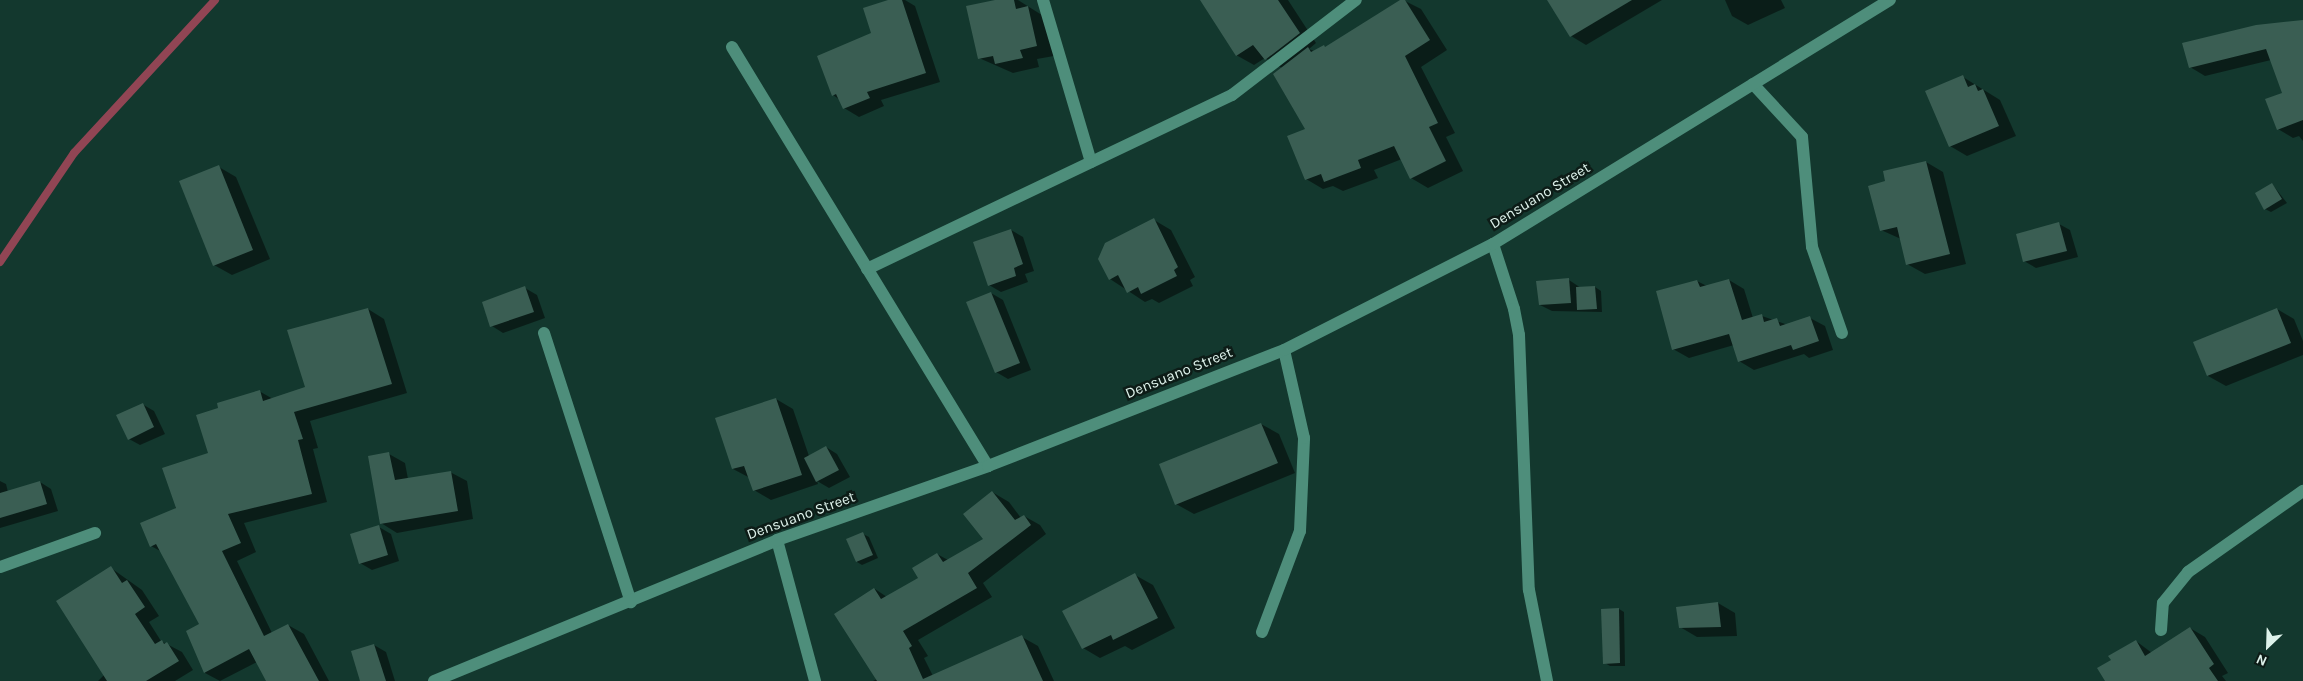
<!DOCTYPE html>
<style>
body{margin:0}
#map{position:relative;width:2303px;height:681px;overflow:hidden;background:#13382e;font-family:Karla,sans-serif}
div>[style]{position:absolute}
.shadow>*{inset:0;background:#0007}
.stream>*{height:8px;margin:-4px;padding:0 4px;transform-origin:4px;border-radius:4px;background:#914554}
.building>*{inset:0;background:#3a5e53}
.minor>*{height:12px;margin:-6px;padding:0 6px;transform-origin:6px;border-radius:6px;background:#4e8e7b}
span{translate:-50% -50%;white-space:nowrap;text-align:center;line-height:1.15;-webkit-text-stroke:5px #0d1c17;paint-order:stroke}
.street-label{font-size:15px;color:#def2eb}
.north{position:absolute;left:2243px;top:621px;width:50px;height:50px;-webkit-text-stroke:4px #0d1c17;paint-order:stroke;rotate:204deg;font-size:14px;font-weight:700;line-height:20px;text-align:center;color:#def2eb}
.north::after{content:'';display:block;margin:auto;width:18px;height:22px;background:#def2eb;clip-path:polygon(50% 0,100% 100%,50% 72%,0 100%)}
</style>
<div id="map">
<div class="shadow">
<div style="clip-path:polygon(892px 0,905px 0,915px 6px,940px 82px,881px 100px,884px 106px,859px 117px,844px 108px,840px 100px,833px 95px)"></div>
<div style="clip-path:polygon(1001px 0,1018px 0,1045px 17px,1054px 56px,1037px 59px,1039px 67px,1013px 73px,979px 58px)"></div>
<div style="clip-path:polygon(1201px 0,1288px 0,1316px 43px,1309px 49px,1314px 51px,1326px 48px,1403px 0,1421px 9px,1447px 50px,1421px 67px,1455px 133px,1446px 137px,1463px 171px,1428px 188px,1411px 178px,1402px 159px,1374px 170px,1378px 178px,1343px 191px,1333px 186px,1323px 189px,1306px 179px,1306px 130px,1282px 68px,1265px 58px,1254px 65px,1236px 55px)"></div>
<div style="clip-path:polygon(1553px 0,1662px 0,1586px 45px,1571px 36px)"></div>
<div style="clip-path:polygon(1725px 0,1781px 0,1785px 8px,1748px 25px,1732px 16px)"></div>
<div style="clip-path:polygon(2303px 22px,2303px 141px,2299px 136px,2293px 138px,2278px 129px,2283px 94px,2271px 60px,2205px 76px,2190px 67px)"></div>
<div style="clip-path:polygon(1963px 77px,2000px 100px,2016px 136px,1967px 156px,1950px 146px)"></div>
<div style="clip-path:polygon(1926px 162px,1943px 172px,1966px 264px,1925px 274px,1907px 264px,1901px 239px,1881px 230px,1887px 182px)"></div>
<div style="clip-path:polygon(219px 167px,236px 177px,270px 259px,232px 275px,214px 265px)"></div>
<div style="clip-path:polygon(2272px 184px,2287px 203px,2271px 212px,2265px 209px)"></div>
<div style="clip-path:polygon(1154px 220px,1171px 230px,1195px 277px,1190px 280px,1193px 286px,1159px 303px,1152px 299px,1145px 302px,1110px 279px)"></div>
<div style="clip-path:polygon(2059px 224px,2070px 230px,2078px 257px,2036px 268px,2024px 261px)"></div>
<div style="clip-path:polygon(1011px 230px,1023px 237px,1034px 271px,1025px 274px,1028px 282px,1001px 292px,989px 285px)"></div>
<div style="clip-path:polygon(1569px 280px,1581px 288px,1595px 287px,1601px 291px,1602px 312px,1552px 311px,1540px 305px)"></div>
<div style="clip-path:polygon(1729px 280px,1744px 289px,1753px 318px,1762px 316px,1788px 325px,1810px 318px,1825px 326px,1833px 350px,1809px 358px,1804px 354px,1754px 370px,1739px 361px,1734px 345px,1689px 358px,1673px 349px,1697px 281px,1707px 286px)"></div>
<div style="clip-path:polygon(525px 288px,537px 295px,545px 318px,503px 333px,492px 326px,483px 303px)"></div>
<div style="clip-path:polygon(991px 293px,1003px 300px,1031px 370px,1008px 379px,996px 372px)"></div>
<div style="clip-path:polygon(368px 309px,384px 319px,407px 393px,310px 421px,318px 448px,313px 449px,327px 502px,244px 523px,256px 552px,237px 561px,272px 633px,288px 625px,304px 634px,329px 681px,268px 681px,257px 662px,220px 681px,205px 673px,188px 632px,200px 625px,162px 552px,151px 546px,210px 454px,220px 409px,259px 391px,273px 399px,307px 388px)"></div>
<div style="clip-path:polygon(2277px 309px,2294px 319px,2303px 341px,2303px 355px,2226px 386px,2208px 376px,2195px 342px)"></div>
<div style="clip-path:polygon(776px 399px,793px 409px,809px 456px,826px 447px,837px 454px,850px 477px,829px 488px,817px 481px,818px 484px,771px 500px,754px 490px,750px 478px,733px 469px)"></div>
<div style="clip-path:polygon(142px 404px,154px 411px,165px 434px,140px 445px,129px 439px)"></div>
<div style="clip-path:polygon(1261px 424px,1279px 434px,1295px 473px,1194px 514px,1176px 504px)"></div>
<div style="clip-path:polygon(389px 454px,405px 463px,408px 479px,450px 472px,467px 481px,473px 519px,397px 533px,381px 523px)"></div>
<div style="clip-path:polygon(0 481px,6px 484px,8px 492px,40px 482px,51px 489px,58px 511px,0 528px)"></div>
<div style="clip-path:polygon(992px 492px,1009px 502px,1021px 518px,1024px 516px,1040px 525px,1046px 534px,983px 583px,992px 597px,918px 640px,928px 656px,924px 658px,933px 676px,1022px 637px,1038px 646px,1054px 681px,873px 681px,877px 679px,875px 589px,887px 597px,920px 578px,937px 554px,948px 560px,985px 539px)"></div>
<div style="clip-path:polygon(379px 527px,391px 534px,399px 561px,372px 570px,360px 563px)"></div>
<div style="clip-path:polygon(863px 534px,869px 537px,878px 558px,862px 565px,857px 562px)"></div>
<div style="clip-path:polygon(111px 568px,142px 590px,159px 616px,149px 622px,161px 641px,182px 652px,193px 670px,175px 681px,98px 681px,104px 675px)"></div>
<div style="clip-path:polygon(1135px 575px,1153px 585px,1175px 628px,1132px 650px,1125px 646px,1100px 658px,1083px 648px,1064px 611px)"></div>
<div style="clip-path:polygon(1718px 603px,1735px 613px,1737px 636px,1697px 637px,1680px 627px)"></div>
<div style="clip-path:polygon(1619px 609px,1624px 612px,1625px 666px,1610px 666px,1605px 663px)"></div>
<div style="clip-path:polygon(2190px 628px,2205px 637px,2228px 673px,2222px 676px,2226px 681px,2106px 681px,2112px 661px,2136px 641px,2152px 653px)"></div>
<div style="clip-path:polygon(374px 645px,386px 652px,395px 681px,361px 681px)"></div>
</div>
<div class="stream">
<div style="left:0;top:262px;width:132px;rotate:-55.8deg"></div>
<div style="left:74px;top:153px;width:208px;rotate:-47.3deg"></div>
</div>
<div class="building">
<div style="clip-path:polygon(888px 0,902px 0,926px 73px,867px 92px,870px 98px,843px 109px,836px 94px,832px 96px,817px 56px,871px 33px,863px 8px)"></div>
<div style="clip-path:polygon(995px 0,1014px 0,1016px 9px,1028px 6px,1037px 46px,1020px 50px,1023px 58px,995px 64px,993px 56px,978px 59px,966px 6px)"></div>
<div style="clip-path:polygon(1200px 0,1278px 0,1300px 33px,1265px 60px,1253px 45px,1236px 56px)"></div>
<div style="clip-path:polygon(1400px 0,1405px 0,1430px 40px,1405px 56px,1438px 123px,1429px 127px,1446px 161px,1410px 179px,1394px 146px,1358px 160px,1361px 168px,1324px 182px,1321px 174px,1305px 180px,1287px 136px,1305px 129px,1273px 74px,1308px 47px,1311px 52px,1324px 45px,1325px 47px)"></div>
<div style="clip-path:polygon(1547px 0,1632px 0,1570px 37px)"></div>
<div style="clip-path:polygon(2303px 20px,2303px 120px,2277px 130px,2265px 99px,2282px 93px,2266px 49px,2189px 68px,2182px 43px,2256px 25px)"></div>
<div style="clip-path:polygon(1963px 75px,1968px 87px,1975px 84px,1978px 91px,1983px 89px,1999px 126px,1949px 147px,1925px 91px)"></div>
<div style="clip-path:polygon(1926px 161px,1950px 254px,1906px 265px,1897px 227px,1880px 231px,1868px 186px,1885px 181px,1883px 171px)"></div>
<div style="clip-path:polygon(219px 165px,253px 250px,213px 266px,179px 181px)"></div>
<div style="clip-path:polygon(2272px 183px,2282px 199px,2264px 210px,2255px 193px)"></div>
<div style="clip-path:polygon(1154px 218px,1178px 267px,1174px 270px,1177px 276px,1141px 294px,1138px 287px,1127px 293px,1118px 275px,1109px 280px,1098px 259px,1105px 243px)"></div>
<div style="clip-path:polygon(2059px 222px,2067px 251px,2023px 262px,2016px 234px)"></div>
<div style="clip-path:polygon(1011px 229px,1023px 264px,1014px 268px,1016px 276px,988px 286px,973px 242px)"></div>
<div style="clip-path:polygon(1569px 278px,1571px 303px,1539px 305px,1536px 281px)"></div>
<div style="clip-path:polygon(1729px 279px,1742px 320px,1762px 314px,1764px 322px,1777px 318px,1780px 326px,1810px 316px,1819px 341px,1793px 350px,1791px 345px,1738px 362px,1729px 334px,1672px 350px,1656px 291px,1697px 280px,1700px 287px)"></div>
<div style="clip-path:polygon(525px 286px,534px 312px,490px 327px,482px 302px)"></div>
<div style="clip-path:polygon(1595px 286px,1597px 309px,1577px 310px,1576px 287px)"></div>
<div style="clip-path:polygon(991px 292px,1020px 363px,995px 373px,966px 302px)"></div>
<div style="clip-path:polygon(368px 308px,392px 384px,294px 412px,303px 439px,298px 440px,312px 494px,228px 514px,241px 543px,222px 551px,264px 636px,288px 624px,319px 681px,266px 681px,249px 649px,204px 673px,186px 631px,199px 624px,156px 544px,150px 547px,140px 523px,176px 508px,162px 468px,208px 453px,196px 415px,218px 408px,217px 403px,260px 390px,263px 401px,305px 387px,287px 330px)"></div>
<div style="clip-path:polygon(2277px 308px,2291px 343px,2207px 376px,2193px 342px)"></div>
<div style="clip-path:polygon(776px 398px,802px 475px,753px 491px,744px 466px,732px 469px,715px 418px)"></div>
<div style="clip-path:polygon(143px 403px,154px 427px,128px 440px,116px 415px)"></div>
<div style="clip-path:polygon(1261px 423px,1278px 463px,1175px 505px,1159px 464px)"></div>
<div style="clip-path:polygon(826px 446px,839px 470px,816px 482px,804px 458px)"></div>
<div style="clip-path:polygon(389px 452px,395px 480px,451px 471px,458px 511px,380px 524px,368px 456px)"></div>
<div style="clip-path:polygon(40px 481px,47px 504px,0 518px,0 493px)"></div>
<div style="clip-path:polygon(992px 491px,1015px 520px,1024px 515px,1031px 525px,968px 573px,977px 588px,903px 631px,912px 646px,909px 648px,923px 679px,1022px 635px,1043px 681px,877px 681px,834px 614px,874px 588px,881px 599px,918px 578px,912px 568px,937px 553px,943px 562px,983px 539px,963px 514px)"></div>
<div style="clip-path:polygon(379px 525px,388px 555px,359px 564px,350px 534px)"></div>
<div style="clip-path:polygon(863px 532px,873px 555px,856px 562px,846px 539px)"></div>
<div style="clip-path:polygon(111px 566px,122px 583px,127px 580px,145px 607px,135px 614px,155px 644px,162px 640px,164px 644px,167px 642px,179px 661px,146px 681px,107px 681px,56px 601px)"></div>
<div style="clip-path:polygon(1135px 573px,1158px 618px,1113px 640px,1111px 635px,1082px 649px,1062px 611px)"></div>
<div style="clip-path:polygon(1718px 602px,1721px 627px,1679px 628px,1676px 607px)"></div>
<div style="clip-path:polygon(1619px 608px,1620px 663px,1603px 664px,1601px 609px)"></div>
<div style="clip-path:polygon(2190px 627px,2214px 664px,2209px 668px,2218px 681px,2105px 681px,2097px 668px,2111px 660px,2108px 656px,2136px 640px,2145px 656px)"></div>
<div style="clip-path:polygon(374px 644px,386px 681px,360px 681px,351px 651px)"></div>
</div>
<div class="minor">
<div style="left:1043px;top:0;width:169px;rotate:73.5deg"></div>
<div style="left:732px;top:47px;width:491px;rotate:58.6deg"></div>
<div style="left:1753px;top:84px;width:72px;rotate:47.2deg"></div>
<div style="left:1802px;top:137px;width:110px;rotate:84.8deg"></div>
<div style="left:1812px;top:247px;width:91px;rotate:70.8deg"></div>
<div style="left:1493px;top:244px;width:68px;rotate:72.1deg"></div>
<div style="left:1514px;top:309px;width:26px;rotate:79deg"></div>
<div style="left:1519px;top:335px;width:255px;rotate:87.8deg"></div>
<div style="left:1529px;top:590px;width:93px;rotate:78.8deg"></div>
<div style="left:867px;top:269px;width:404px;rotate:-25.5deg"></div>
<div style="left:1232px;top:95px;width:156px;rotate:-37.5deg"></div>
<div style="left:544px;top:333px;width:283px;rotate:72.1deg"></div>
<div style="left:777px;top:540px;width:146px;rotate:74.9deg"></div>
<div style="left:0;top:567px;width:101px;rotate:-19.7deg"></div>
<div style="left:2161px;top:630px;width:27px;rotate:-86deg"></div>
<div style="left:2163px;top:603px;width:40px;rotate:-51deg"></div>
<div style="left:2188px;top:572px;width:141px;rotate:-35.2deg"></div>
<div style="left:1262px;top:632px;width:108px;rotate:-69.4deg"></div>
<div style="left:1300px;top:531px;width:93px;rotate:-87.5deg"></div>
<div style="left:1304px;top:438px;width:90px;rotate:-102.8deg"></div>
<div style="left:434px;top:681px;width:371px;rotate:-22.3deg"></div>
<div style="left:777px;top:540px;width:224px;rotate:-19.3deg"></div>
<div style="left:988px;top:466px;width:318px;rotate:-21.4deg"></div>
<div style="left:1284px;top:350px;width:234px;rotate:-26.9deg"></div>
<div style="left:1493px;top:244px;width:466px;rotate:-31.6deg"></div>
</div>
<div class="street-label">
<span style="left:1540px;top:196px;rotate:-31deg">Densuano Street</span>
<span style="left:1179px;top:373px;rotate:-22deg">Densuano Street</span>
<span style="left:801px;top:516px;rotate:-20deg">Densuano Street</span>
</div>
<div class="north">N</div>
</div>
